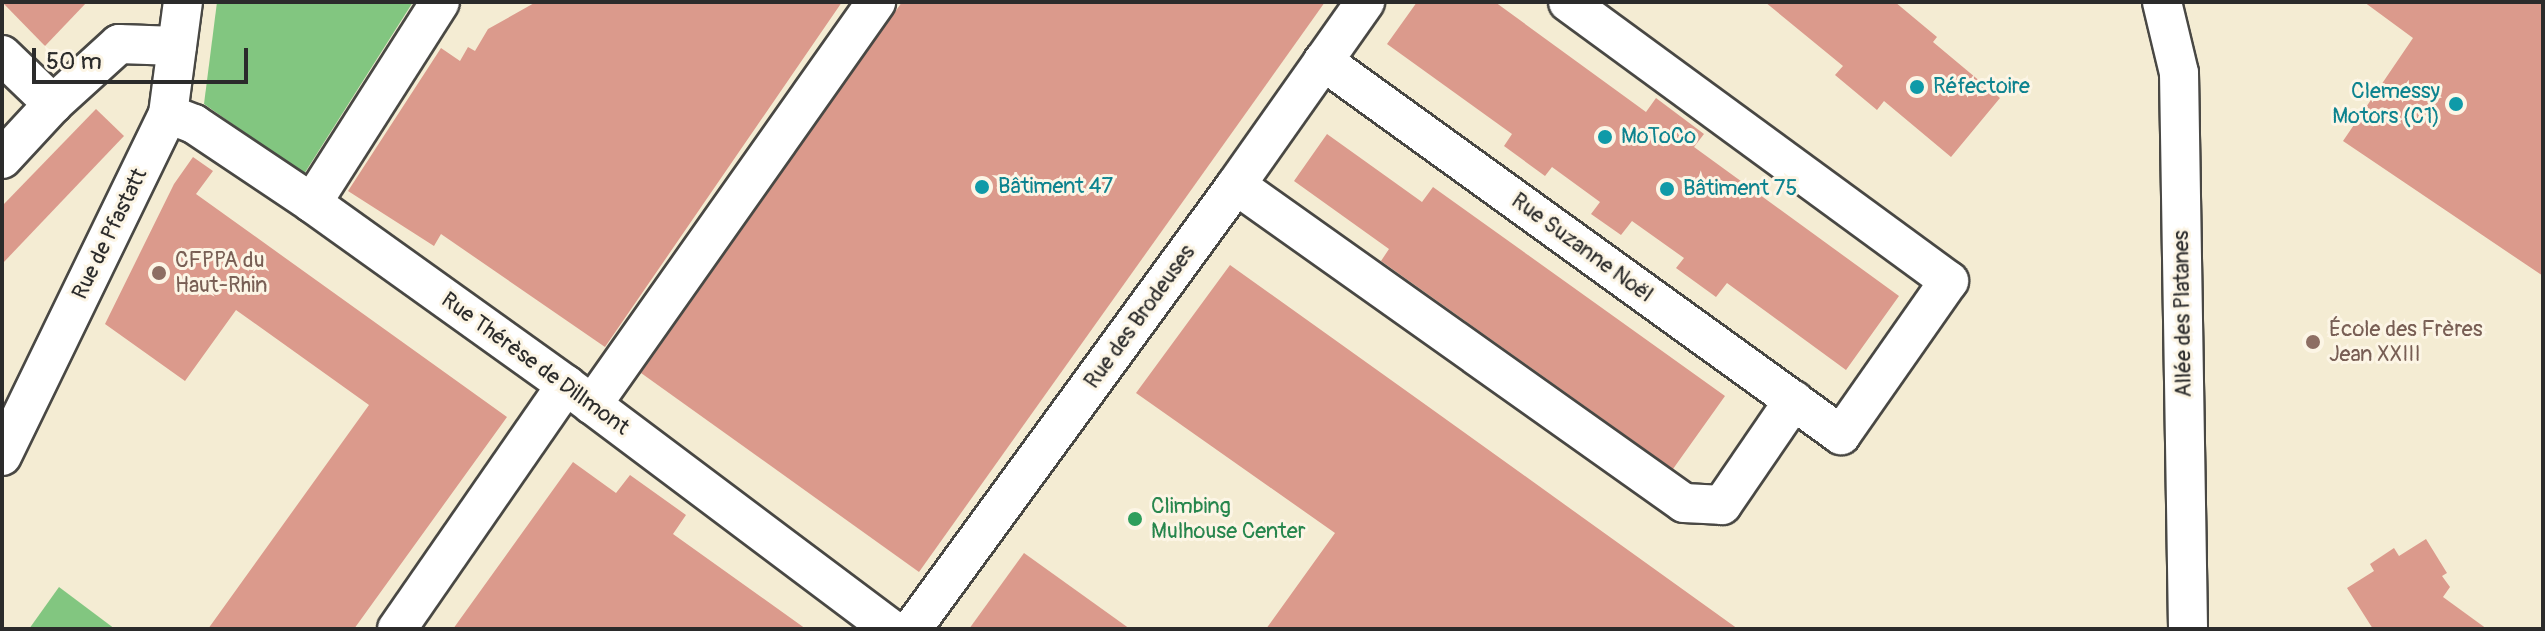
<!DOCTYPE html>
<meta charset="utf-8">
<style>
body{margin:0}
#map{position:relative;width:2545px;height:631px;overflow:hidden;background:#f4ecd3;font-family:Pangolin,sans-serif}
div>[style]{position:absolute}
.green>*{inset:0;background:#82c680}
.building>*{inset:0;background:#db9a8c}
.roads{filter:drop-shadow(2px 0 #494844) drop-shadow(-2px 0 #494844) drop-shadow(0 2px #494844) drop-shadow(0 -2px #494844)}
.minor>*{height:38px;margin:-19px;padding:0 19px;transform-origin:19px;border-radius:19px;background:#fff}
.dots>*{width:22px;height:22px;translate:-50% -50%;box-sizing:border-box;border:4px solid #fcf5e5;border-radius:50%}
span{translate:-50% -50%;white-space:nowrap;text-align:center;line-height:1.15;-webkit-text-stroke:6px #fcf5e5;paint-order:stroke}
.culture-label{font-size:22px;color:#0d838f}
.left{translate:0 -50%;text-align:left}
.right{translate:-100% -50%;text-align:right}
.street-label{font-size:22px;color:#2b2b2b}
.education-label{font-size:22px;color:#785e54}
.leisure-label{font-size:22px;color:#27864d}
.frame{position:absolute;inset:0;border:4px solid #2b2b2b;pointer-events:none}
.scale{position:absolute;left:32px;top:48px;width:216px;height:36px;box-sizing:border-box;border:4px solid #2b2b2b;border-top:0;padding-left:10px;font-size:24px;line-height:28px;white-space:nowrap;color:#2b2b2b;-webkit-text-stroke:6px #fcf5e5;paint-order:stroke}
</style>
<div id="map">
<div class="green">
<div style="clip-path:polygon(217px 2px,413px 2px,304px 174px,204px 104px)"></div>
<div style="clip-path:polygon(59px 587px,115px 629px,29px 629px)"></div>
</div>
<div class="building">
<div style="clip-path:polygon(2px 2px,87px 2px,45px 46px)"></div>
<div style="clip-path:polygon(536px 2px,842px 2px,605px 347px,441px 234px,434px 246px,348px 191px,441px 48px,460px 61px,468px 47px,475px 51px,488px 29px)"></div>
<div style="clip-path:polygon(902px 2px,1325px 2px,919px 572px,641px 373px)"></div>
<div style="clip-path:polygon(1417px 2px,1495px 2px,1646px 112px,1656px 98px,1704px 134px,1694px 147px,1899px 296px,1846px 370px,1727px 283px,1716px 297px,1676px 268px,1684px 258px,1632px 221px,1621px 235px,1591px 214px,1600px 202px,1552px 167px,1545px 176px,1504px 146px,1512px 134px,1387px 44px)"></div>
<div style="clip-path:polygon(1765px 2px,1895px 2px,1937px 37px,1933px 42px,2000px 98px,1951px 157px,1884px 101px,1877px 110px,1835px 75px,1843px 66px)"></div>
<div style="clip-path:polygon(2364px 2px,2543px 2px,2543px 276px,2343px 141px,2413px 38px)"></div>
<div style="clip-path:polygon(96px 109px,124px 136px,2px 264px,2px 206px)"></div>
<div style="clip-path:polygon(1327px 134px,1422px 202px,1433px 187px,1725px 396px,1673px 469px,1381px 261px,1389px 249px,1294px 181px)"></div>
<div style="clip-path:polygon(193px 157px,213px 171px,196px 194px,507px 417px,354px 629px,208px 629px,369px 405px,236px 310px,185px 381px,105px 324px,174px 184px)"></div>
<div style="clip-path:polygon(1230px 265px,1426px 405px,1738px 629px,1266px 629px,1335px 533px,1136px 393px)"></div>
<div style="clip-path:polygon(573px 462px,616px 493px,630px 475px,686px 515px,673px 534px,806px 629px,453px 629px)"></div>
<div style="clip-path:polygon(2426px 539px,2447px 573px,2442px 576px,2450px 587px,2443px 597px,2487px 629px,2373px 629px,2347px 588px,2374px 571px,2370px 564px,2394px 548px,2399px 556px)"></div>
<div style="clip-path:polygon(1024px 553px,1130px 629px,969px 629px)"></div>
</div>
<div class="roads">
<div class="minor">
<div style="left:2162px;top:2px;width:73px;rotate:76.5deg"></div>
<div style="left:2179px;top:73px;width:556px;rotate:89.07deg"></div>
<div style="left:2px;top:55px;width:71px;rotate:43.9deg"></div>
<div style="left:1323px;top:61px;width:639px;rotate:35.83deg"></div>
<div style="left:1841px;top:435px;width:188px;rotate:-55deg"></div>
<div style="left:1949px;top:281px;width:472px;rotate:-143.8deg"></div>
<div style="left:168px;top:114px;width:28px;rotate:21deg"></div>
<div style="left:194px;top:124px;width:142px;rotate:33.8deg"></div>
<div style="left:312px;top:203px;width:312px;rotate:35.6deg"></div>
<div style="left:566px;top:385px;width:406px;rotate:36.9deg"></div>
<div style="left:2px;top:159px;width:75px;rotate:-47.2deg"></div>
<div style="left:53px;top:104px;width:89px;rotate:-42.3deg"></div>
<div style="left:119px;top:44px;width:58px;rotate:2deg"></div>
<div style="left:1236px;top:185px;width:549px;rotate:35.37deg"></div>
<div style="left:1684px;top:503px;width:38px;rotate:3deg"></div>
<div style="left:1722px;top:505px;width:127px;rotate:-55.6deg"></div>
<div style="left:312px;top:203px;width:238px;rotate:-57.5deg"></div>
<div style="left:592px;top:405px;width:493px;rotate:-54.8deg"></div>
<div style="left:2px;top:456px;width:380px;rotate:-64.1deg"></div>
<div style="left:168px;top:114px;width:113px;rotate:-82.4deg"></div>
<div style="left:397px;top:629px;width:297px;rotate:-55.3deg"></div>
<div style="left:912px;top:629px;width:550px;rotate:-53.88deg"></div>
<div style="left:1236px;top:185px;width:224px;rotate:-54.8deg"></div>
</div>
</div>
<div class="dots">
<div style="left:1917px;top:87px;background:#0f9aa8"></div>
<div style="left:2456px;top:104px;background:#0f9aa8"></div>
<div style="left:1605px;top:137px;background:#0f9aa8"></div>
<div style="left:982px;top:187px;background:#0f9aa8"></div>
<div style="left:1667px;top:189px;background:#0f9aa8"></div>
<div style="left:159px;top:273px;background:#8d6e63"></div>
<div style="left:2313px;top:342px;background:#8d6e63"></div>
<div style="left:1135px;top:519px;background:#2e9e5b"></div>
</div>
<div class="culture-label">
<span class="left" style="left:1933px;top:87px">Réfectoire</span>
<span class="right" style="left:2440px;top:104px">Clemessy<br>Motors (C1)</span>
<span class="left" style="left:1621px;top:137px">MoToCo</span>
<span class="left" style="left:998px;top:187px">Bâtiment 47</span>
<span class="left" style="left:1683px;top:189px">Bâtiment 75</span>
</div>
<div class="street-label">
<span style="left:110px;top:234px;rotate:-64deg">Rue de Pfastatt</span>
<span style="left:1582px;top:248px;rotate:36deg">Rue Suzanne Noël</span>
<span style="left:2183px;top:314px;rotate:-91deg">Allée des Platanes</span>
<span style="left:1140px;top:317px;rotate:-54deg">Rue des Brodeuses</span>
<span style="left:535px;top:364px;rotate:36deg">Rue Thérèse de Dillmont</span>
</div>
<div class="education-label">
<span class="left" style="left:175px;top:273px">CFPPA du<br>Haut-Rhin</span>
<span class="left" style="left:2329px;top:342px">École des Frères<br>Jean XXIII</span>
</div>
<div class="leisure-label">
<span class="left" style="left:1151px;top:519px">Climbing<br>Mulhouse Center</span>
</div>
<div class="frame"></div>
<div class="scale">50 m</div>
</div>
